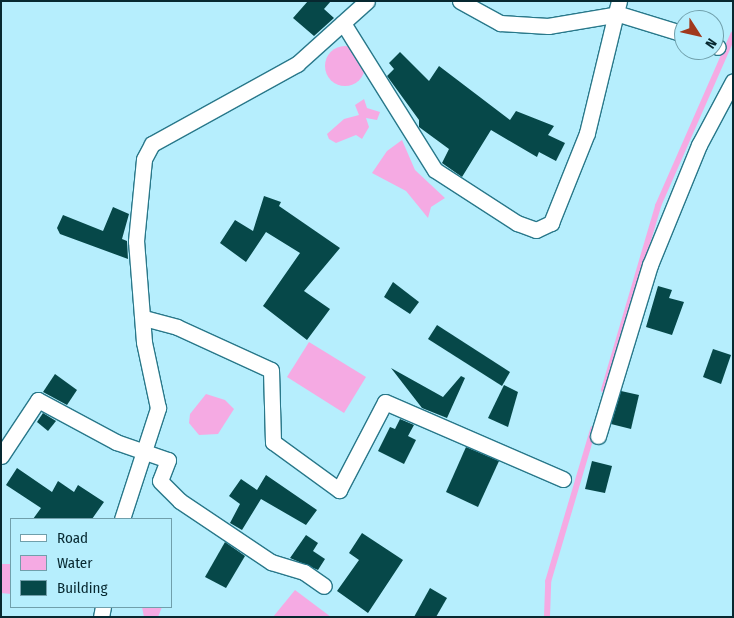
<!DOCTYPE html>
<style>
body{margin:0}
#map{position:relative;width:734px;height:618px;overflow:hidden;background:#b6eefd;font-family:"Fira Sans Condensed",sans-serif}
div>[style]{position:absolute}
.water>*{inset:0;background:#f5aae3}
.round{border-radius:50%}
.stream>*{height:5.5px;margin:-2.75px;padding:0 2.75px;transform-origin:2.75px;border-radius:2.75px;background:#f5aae3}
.building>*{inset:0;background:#064849}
.roads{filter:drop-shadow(1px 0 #29788a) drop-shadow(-1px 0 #29788a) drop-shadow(0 1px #29788a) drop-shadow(0 -1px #29788a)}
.minor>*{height:15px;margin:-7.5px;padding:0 7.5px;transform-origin:7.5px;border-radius:7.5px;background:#fff}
span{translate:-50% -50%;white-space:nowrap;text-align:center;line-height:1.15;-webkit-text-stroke:5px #b6eefd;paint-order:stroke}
.frame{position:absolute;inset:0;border:2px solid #072830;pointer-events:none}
.legend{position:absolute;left:10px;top:518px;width:162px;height:90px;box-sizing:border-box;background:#b6eefd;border:1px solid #709fab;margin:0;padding:6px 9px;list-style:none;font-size:15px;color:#072830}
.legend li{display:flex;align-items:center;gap:10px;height:25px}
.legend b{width:25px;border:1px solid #709fab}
.north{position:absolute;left:674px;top:10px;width:50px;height:50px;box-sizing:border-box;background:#b6eefd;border:1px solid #709fab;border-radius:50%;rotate:125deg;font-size:14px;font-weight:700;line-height:20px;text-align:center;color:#072830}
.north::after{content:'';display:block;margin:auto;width:18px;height:22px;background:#a1391d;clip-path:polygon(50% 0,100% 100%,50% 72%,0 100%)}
</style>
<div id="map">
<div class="water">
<div class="round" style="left:325px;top:46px;width:40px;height:40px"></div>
<div style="clip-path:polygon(364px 99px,367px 108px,380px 112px,377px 120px,366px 118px,369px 127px,362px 139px,356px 135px,336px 143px,329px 139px,327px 134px,344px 119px,359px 115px,355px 105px)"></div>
<div style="clip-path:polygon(402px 140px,415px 170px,445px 198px,431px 207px,428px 218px,406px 191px,372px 173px,387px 151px)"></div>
<div style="clip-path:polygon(309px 342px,366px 377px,344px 413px,287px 377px)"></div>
<div style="clip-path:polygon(206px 394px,225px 400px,234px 409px,218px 434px,199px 435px,189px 423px,190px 414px)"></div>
<div style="clip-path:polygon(1px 564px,11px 564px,11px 594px,1px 593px)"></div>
<div style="clip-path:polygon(295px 590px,331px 617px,273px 617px)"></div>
<div style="clip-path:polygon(142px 607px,162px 607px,158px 617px,144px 617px)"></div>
</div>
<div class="stream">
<div style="left:604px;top:390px;width:192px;rotate:-73.6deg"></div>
<div style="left:658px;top:206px;width:187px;rotate:-66.3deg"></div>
<div style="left:547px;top:617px;width:35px;rotate:-88deg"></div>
<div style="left:548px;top:582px;width:159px;rotate:-73.5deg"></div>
</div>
<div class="building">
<div style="clip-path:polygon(308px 1px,331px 1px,324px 9px,334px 18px,314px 36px,293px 18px)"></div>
<div style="clip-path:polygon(400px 52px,429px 81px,439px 66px,510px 120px,516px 111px,554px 126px,548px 135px,565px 143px,556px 161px,539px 152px,537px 157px,491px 130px,462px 177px,442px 163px,449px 149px,419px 127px,419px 120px,387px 76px,394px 69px,389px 63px)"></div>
<div style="clip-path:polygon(264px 196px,281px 202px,279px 206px,340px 248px,304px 291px,330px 309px,307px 340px,263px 306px,300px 253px,266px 232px,246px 262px,220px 243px,235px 220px,253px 231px)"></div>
<div style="clip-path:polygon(113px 207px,129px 214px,122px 239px,127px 241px,128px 259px,60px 234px,57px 228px,63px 215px,103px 231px)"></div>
<div style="clip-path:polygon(393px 282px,419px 302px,410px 314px,384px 297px)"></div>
<div style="clip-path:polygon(658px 286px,672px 290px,669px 298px,684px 302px,672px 335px,646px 327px)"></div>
<div style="clip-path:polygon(437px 325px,510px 372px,502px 386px,428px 339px)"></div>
<div style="clip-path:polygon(713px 349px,731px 355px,721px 384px,703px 377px)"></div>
<div style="clip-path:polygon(391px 368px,443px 397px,461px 376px,465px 378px,447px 418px,422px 408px)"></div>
<div style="clip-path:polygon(55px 374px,77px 390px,67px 405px,43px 392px)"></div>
<div style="clip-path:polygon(504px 385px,518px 392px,508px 427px,488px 418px)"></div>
<div style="clip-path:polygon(621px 391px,639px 395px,631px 429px,611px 424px)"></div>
<div style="clip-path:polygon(43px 413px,56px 421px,48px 431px,37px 422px)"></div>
<div style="clip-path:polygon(400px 419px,414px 425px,408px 436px,416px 440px,404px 464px,378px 451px,390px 427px,395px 429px)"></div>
<div style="clip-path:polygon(466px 447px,499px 461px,478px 507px,446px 492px)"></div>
<div style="clip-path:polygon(592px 461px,612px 466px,605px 493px,585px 489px)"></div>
<div style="clip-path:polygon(17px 468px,52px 492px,58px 481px,74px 492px,78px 485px,104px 502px,92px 519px,33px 519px,41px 508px,6px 485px)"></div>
<div style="clip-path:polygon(266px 475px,317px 510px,306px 525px,261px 499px,242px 530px,230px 523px,240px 504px,229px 496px,241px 479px,257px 490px)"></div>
<div style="clip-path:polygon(362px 533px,403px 560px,368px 613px,337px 591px,359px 560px,349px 553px)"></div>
<div style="clip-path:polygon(306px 535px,318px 543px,313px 551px,325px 559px,318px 570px,290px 558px)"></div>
<div style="clip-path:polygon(225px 542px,245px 556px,226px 588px,205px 577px)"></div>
<div style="clip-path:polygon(430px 588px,447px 598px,436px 617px,414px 617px)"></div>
</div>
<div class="roads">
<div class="minor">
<div style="left:460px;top:1px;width:46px;rotate:28.8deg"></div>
<div style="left:500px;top:23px;width:48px;rotate:3.6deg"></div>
<div style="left:548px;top:26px;width:72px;rotate:-9.6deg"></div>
<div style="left:619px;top:14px;width:68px;rotate:17.1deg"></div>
<div style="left:343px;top:23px;width:173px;rotate:58deg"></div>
<div style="left:435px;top:170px;width:98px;rotate:32.9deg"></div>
<div style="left:517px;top:223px;width:20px;rotate:20deg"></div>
<div style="left:536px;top:230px;width:17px;rotate:-25deg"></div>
<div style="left:551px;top:223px;width:97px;rotate:-68.2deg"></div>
<div style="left:587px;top:133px;width:136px;rotate:-76.4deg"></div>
<div style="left:714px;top:45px;width:4px;rotate:27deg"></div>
<div style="left:144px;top:318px;width:34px;rotate:15deg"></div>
<div style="left:177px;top:327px;width:103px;rotate:24.6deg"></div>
<div style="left:271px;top:370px;width:72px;rotate:88.4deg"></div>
<div style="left:273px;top:442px;width:82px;rotate:36deg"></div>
<div style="left:339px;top:490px;width:99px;rotate:-62.4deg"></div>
<div style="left:385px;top:402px;width:194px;rotate:23.4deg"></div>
<div style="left:598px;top:436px;width:179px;rotate:-73.1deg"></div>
<div style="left:650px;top:265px;width:130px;rotate:-67.8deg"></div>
<div style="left:699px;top:145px;width:72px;rotate:-62deg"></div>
<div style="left:1px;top:456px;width:67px;rotate:-56.5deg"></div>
<div style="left:38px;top:400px;width:89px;rotate:28.3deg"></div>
<div style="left:116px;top:442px;width:55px;rotate:19.1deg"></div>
<div style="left:168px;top:460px;width:22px;rotate:111deg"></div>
<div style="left:160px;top:481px;width:28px;rotate:45deg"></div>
<div style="left:180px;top:501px;width:110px;rotate:33.8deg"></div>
<div style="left:271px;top:562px;width:34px;rotate:17deg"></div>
<div style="left:304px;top:572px;width:24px;rotate:35deg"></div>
<div style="left:122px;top:519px;width:117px;rotate:-72deg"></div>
<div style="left:158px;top:408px;width:67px;rotate:-102deg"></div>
<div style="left:144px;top:342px;width:101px;rotate:-94.5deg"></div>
<div style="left:136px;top:241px;width:82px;rotate:-84.4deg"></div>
<div style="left:144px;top:159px;width:17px;rotate:-62deg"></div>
<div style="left:152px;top:144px;width:166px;rotate:-28.9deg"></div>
<div style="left:297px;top:64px;width:94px;rotate:-42deg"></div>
<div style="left:101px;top:617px;width:10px;rotate:-79deg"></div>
</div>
</div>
<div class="frame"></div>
<ul class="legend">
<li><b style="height:6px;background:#fff"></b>Road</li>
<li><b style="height:14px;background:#f5aae3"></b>Water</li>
<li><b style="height:14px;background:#064849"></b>Building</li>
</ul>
<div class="north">N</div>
</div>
